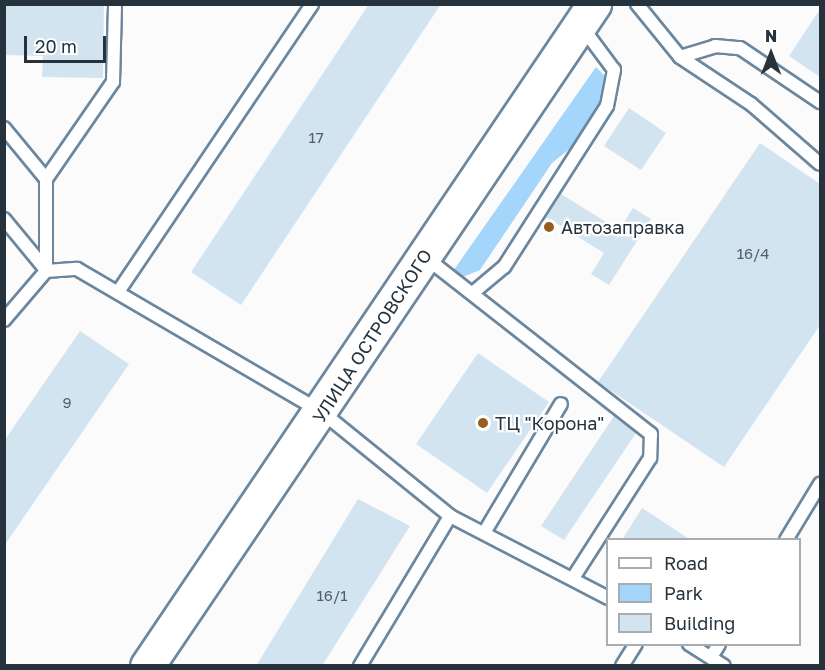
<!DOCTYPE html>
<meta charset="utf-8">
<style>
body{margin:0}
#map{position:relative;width:825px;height:670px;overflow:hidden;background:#fbfbfb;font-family:"Golos Text",sans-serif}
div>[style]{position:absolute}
.green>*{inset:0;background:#a4d5fb}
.building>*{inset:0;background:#d3e4f1}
.roads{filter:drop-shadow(2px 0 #6c879d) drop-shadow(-2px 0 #6c879d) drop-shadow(0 2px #6c879d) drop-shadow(0 -2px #6c879d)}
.lane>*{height:12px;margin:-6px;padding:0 6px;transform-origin:6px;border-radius:6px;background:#fff}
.secondary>*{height:33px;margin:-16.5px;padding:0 16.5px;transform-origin:16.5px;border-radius:16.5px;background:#fff}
.dots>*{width:16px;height:16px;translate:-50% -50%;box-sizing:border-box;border:3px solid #fff;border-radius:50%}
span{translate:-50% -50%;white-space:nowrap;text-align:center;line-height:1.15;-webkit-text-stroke:4.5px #fff;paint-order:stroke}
.number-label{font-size:15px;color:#525f69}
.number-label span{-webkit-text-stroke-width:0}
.poi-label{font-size:18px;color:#27333c}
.left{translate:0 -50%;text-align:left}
.street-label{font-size:18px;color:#27333c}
.frame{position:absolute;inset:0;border:6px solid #27333c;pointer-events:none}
.legend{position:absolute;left:606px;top:538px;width:195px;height:108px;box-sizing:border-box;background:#fff;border:2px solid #a9adb1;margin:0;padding:8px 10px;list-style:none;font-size:18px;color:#27333c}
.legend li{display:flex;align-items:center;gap:12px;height:30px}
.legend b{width:30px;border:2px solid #a9adb1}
.north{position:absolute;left:741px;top:24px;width:60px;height:60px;-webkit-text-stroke:4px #fff;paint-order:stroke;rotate:0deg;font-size:16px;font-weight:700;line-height:24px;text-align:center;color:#27333c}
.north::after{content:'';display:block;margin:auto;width:21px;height:27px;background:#27333c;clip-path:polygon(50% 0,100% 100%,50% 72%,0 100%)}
.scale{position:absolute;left:24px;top:36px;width:82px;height:27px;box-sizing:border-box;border:3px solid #27333c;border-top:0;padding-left:8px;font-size:18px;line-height:21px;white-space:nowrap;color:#27333c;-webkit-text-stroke:4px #fff;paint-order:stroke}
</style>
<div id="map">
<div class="green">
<div style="clip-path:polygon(596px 67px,608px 79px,605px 99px,573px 146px,552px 163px,480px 270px,460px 278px,451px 274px)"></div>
</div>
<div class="building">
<div style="clip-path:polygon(4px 4px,104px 4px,103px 78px,42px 77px,43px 56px,4px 55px)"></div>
<div style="clip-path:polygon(369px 4px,441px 4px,241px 305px,191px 272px)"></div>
<div style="clip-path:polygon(820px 9px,820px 77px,789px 56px)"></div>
<div style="clip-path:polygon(629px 108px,666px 133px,641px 170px,604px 146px)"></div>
<div style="clip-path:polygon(760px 143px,820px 184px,820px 325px,724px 467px,598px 382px)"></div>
<div style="clip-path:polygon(561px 194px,619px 230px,633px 208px,651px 219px,609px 285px,591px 274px,604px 253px,546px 217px)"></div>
<div style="clip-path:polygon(80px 331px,129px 364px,4px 546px,4px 441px)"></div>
<div style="clip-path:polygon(478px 353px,549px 402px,487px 493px,416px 444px)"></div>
<div style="clip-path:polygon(614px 416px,636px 433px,564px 540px,541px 526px)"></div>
<div style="clip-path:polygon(358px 499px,410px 526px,322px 666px,256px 666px)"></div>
<div style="clip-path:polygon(642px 508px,691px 540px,622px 540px)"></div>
</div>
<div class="roads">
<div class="lane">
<div style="left:637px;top:4px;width:68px;rotate:50.9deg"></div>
<div style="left:680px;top:57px;width:85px;rotate:33.5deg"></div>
<div style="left:751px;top:104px;width:91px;rotate:41deg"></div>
<div style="left:680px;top:57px;width:37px;rotate:-17deg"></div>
<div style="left:715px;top:46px;width:25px;rotate:5deg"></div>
<div style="left:740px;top:48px;width:97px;rotate:34deg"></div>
<div style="left:4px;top:128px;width:66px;rotate:50.5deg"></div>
<div style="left:4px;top:219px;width:66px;rotate:50.5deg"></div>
<div style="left:425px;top:257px;width:287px;rotate:38.1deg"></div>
<div style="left:651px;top:434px;width:24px;rotate:92deg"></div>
<div style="left:650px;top:458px;width:143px;rotate:122.7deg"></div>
<div style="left:46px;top:271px;width:92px;rotate:-90deg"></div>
<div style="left:46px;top:179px;width:118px;rotate:-55.4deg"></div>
<div style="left:113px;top:82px;width:78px;rotate:-88.5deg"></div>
<div style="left:475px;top:291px;width:38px;rotate:-40deg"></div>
<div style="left:504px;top:267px;width:191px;rotate:-57.4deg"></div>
<div style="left:607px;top:106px;width:37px;rotate:-79deg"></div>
<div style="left:614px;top:70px;width:54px;rotate:-126.7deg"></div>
<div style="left:118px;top:292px;width:347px;rotate:-56deg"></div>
<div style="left:4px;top:320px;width:65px;rotate:-49.4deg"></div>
<div style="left:46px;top:271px;width:31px;rotate:-4deg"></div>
<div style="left:77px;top:269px;width:285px;rotate:30.3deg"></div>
<div style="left:323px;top:413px;width:164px;rotate:39deg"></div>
<div style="left:450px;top:516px;width:178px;rotate:27.4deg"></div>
<div style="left:484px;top:533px;width:150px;rotate:-59.2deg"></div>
<div style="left:786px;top:540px;width:66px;rotate:-58.7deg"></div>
<div style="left:689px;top:644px;width:41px;rotate:32.2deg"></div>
<div style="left:711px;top:657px;width:15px;rotate:-58deg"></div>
<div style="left:360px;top:666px;width:175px;rotate:-59deg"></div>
<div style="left:622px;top:666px;width:26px;rotate:-58deg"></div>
</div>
<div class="secondary">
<div style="left:147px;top:666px;width:799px;rotate:-55.97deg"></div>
</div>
</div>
<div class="dots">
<div style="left:549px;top:227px;background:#985d1e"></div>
<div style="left:483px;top:423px;background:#985d1e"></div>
</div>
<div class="number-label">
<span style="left:316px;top:138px">17</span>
<span style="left:753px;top:254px">16/4</span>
<span style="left:67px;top:403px">9</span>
<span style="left:332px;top:596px">16/1</span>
</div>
<div class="poi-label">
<span class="left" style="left:561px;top:227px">Автозаправка</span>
<span class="left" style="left:495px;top:423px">ТЦ "Корона"</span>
</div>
<div class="street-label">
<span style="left:372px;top:336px;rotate:-57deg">УЛИЦА ОСТРОВСКОГО</span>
</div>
<div class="frame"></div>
<ul class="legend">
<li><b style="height:8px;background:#fff"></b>Road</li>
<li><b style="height:16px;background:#a4d5fb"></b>Park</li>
<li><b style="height:16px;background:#d3e4f1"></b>Building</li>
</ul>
<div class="north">N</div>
<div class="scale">20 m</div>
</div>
